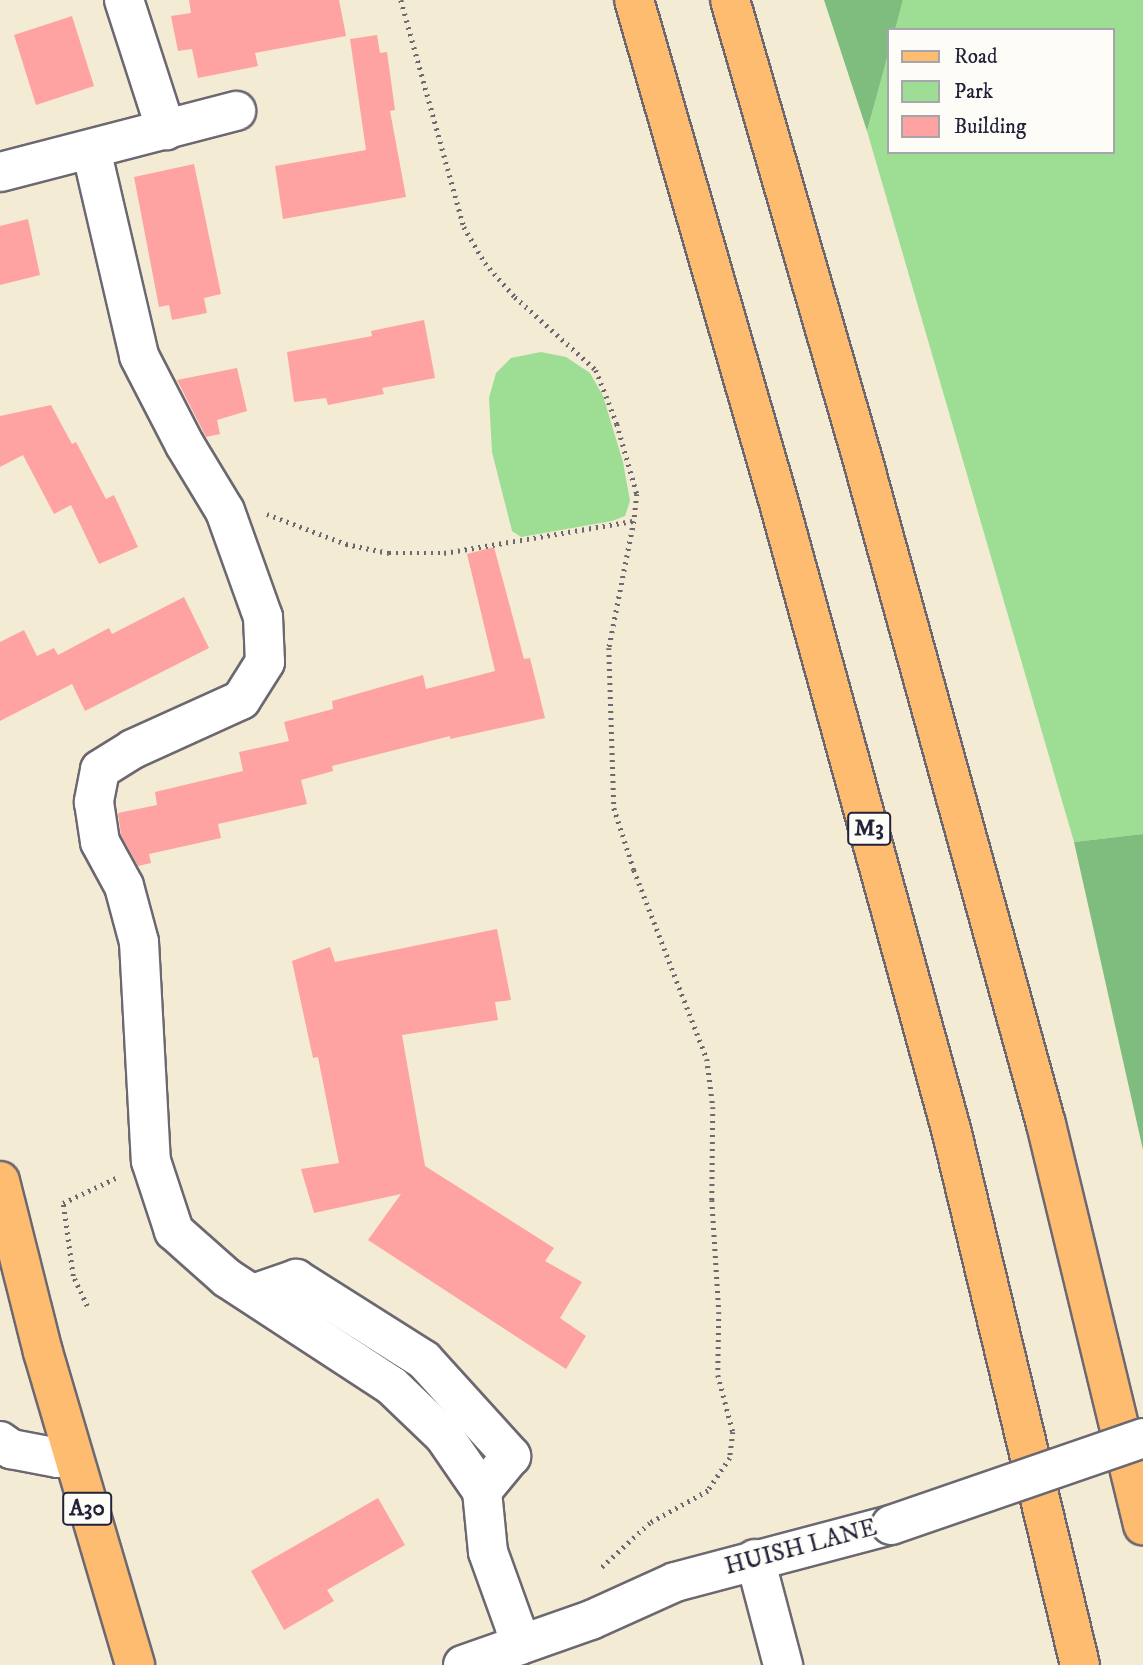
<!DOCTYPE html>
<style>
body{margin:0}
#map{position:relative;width:1143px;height:1665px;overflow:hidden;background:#f4ebd5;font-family:"IM FELL DW Pica",serif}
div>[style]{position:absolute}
.green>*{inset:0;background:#9dde94}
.forest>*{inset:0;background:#7ebd7e}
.building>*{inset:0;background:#ffa3a2}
.path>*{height:4.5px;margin-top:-2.25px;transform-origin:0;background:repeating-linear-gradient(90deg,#6c6871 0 2px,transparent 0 7px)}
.roads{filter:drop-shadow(2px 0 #6c6871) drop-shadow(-2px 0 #6c6871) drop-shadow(0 2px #6c6871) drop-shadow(0 -2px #6c6871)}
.minor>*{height:38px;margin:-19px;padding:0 19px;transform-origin:19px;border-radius:19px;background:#fff}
.primary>*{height:38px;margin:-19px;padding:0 19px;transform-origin:19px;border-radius:19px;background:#febc70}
.motorway>*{height:38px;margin:-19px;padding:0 19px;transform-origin:19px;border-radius:19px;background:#febc70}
.bridges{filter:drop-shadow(2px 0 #6c6871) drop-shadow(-2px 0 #6c6871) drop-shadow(0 2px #6c6871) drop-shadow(0 -2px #6c6871)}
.minor-bridge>*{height:38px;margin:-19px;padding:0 19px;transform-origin:19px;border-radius:19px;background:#fff}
span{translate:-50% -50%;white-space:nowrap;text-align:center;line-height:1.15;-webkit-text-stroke:5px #fdfcf7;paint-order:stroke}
.shield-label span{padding:2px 5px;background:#fdfcf7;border:2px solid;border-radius:5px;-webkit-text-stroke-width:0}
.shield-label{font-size:23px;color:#22223b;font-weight:700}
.street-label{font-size:24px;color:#22223b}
.legend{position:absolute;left:887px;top:28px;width:228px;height:126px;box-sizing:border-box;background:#fdfcf7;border:2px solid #a5a5ac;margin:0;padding:9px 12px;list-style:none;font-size:21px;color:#22223b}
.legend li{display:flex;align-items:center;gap:14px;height:35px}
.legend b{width:35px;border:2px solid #a5a5ac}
</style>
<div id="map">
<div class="green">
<div style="clip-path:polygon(903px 0,1143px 0,1143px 834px,1074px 842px,867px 131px,889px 51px,889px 152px,1113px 152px,1113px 30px,895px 30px)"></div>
<div style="clip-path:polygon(541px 352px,566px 357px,590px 373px,603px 396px,623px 462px,630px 501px,625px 516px,612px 521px,521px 537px,512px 531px,492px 452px,489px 398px,496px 373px,511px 358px)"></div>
</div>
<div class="forest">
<div style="clip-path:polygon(824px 0,903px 0,895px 30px,889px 30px,889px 51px,867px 131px)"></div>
<div style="clip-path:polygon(1143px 834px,1143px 1150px,1074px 842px)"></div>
</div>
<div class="building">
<div style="clip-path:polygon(189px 0,339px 0,346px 36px,255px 53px,258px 66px,198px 78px,192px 49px,178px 51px,171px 16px,191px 13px)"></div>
<div style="clip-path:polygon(72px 16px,94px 86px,36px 105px,14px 35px)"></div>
<div style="clip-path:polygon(377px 35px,380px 53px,387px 52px,395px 110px,390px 111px,406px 197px,283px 219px,275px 166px,366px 150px,350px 39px)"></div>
<div style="clip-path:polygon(194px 164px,221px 294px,204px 298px,207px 313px,172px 320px,169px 305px,159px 307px,134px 177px)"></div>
<div style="clip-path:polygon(28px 219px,40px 275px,0 285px,0 226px)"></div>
<div style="clip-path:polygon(424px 320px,435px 378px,382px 388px,384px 394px,328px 405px,326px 398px,294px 402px,287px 352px,372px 336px,371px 331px)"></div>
<div style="clip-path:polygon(237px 368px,247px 411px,217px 420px,220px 434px,206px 437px,177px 380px)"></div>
<div style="clip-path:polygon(51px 405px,72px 444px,76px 442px,106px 499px,114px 495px,138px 547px,99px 564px,71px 505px,54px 514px,23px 455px,0 467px,0 416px)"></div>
<div style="clip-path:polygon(494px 547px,524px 659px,530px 658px,545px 718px,450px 739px,450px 736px,332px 766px,333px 771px,301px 780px,307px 804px,218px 824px,221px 838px,149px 854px,151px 863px,138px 866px,121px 835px,118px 813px,157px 805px,155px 792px,243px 771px,239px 752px,289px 741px,284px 722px,333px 709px,332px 701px,423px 675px,426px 689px,495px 671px,467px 554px)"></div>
<div style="clip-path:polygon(184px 597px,209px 648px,85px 711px,72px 684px,0 721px,0 642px,24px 630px,37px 656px,54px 648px,58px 655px,109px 628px,112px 634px)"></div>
<div style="clip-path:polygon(497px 929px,511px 1000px,495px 1002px,498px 1020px,402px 1035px,425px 1166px,554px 1248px,545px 1261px,582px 1282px,560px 1318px,586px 1336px,566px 1369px,368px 1240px,401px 1194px,314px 1213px,301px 1169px,339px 1163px,318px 1057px,313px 1058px,292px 961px,330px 947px,335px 962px)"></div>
<div style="clip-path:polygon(378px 1498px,405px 1545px,327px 1590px,334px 1601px,284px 1630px,251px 1571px)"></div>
</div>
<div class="path">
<div style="left:401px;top:0;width:236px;rotate:74.5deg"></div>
<div style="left:464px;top:227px;width:42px;rotate:59.7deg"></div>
<div style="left:485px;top:263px;width:45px;rotate:48.6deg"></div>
<div style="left:515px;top:297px;width:109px;rotate:42deg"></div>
<div style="left:596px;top:370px;width:58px;rotate:68.7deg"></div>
<div style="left:617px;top:424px;width:73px;rotate:74.1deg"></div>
<div style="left:637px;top:494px;width:27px;rotate:96deg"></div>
<div style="left:634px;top:521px;width:129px;rotate:101.1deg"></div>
<div style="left:609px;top:648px;width:160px;rotate:88.2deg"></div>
<div style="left:614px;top:808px;width:65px;rotate:72.1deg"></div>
<div style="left:634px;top:870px;width:203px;rotate:68.9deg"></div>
<div style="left:707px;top:1059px;width:48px;rotate:82.9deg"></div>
<div style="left:713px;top:1107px;width:93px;rotate:90.6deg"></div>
<div style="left:712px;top:1200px;width:112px;rotate:86.4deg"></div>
<div style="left:719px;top:1312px;width:63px;rotate:90.9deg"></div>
<div style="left:718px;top:1375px;width:59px;rotate:75.3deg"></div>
<div style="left:733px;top:1432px;width:26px;rotate:97deg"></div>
<div style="left:730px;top:1458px;width:40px;rotate:124deg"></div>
<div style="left:708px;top:1491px;width:66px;rotate:151.1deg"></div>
<div style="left:650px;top:1523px;width:69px;rotate:137.3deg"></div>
<div style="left:267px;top:514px;width:85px;rotate:20.8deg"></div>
<div style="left:346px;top:544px;width:44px;rotate:11.8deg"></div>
<div style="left:389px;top:553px;width:55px"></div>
<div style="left:444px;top:553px;width:193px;rotate:-9.6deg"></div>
<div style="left:87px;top:1306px;width:33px;rotate:-115deg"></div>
<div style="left:73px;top:1276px;width:74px;rotate:-97.8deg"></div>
<div style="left:63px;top:1203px;width:59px;rotate:-25.3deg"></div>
</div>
<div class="roads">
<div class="minor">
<div style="left:124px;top:0;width:137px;rotate:72.1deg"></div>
<div style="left:91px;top:149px;width:212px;rotate:76.9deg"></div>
<div style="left:139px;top:356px;width:100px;rotate:62.7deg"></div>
<div style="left:185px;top:445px;width:77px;rotate:58.8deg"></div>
<div style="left:225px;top:511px;width:113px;rotate:70.3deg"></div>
<div style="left:263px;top:617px;width:45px;rotate:87.5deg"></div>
<div style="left:265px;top:662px;width:45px;rotate:122.3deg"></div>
<div style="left:241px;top:700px;width:119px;rotate:155.6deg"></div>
<div style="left:133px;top:749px;width:39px;rotate:148deg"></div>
<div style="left:100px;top:770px;width:33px;rotate:101deg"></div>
<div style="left:94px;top:802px;width:40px;rotate:81.5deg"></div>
<div style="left:100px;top:842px;width:50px;rotate:61.4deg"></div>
<div style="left:124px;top:886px;width:58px;rotate:75deg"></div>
<div style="left:139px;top:942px;width:219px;rotate:86.9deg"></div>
<div style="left:151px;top:1161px;width:74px;rotate:71.8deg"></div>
<div style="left:174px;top:1231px;width:71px;rotate:41.6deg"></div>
<div style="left:227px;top:1278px;width:197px;rotate:33.2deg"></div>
<div style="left:392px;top:1386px;width:72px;rotate:43.9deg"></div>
<div style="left:444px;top:1436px;width:67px;rotate:55.4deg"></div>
<div style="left:482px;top:1491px;width:61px;rotate:84.4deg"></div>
<div style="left:488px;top:1552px;width:80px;rotate:70.2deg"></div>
<div style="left:515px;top:1627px;width:19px;rotate:78deg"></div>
<div style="left:0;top:172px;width:244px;rotate:-14.5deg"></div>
<div style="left:253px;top:1294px;width:46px;rotate:-19.2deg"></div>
<div style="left:296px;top:1279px;width:151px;rotate:32.3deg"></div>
<div style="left:424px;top:1360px;width:130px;rotate:47.8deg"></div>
<div style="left:511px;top:1456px;width:45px;rotate:129.6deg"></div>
<div style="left:0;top:1441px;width:14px;rotate:36deg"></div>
<div style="left:11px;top:1449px;width:48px;rotate:10.8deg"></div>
<div style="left:58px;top:1458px;width:15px;rotate:-20deg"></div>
<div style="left:755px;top:1559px;width:110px;rotate:75.2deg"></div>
<div style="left:463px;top:1665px;width:136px;rotate:-19.4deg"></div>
<div style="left:591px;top:1620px;width:92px;rotate:-24.3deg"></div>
<div style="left:675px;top:1582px;width:223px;rotate:-14.8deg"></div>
</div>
<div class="primary">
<div style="left:0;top:1181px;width:176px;rotate:75.9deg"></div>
<div style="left:43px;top:1352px;width:326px;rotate:73.6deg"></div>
</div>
<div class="motorway">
<div style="left:634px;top:0;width:523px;rotate:73.92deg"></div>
<div style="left:779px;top:503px;width:649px;rotate:74.64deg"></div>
<div style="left:951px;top:1129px;width:551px;rotate:76.47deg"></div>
<div style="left:730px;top:0;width:491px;rotate:73.9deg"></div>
<div style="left:866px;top:472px;width:676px;rotate:74.57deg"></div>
<div style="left:1046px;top:1124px;width:413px;rotate:76.4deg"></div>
</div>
</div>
<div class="bridges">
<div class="minor-bridge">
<div style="left:891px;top:1525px;width:267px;rotate:-19deg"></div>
</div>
</div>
<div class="shield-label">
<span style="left:869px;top:829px">M3</span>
<span style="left:87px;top:1509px">A30</span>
</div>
<div class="street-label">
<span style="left:801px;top:1548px;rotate:-15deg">HUISH LANE</span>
</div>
<ul class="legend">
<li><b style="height:9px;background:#febc70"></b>Road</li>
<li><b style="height:19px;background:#9dde94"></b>Park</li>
<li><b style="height:19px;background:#ffa3a2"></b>Building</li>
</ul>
</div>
